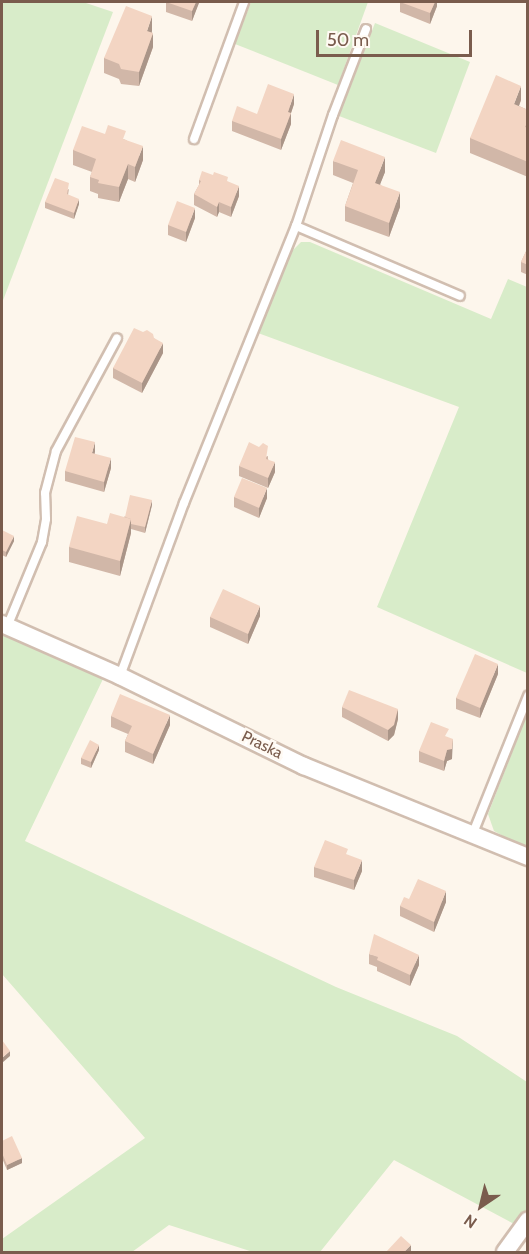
<!DOCTYPE html>
<style>
body{margin:0}
#map{position:relative;width:529px;height:1254px;overflow:hidden;background:#fdf6ec;font-family:Cabin,sans-serif}
div>[style]{position:absolute}
.green>*{inset:0;background:#d8ecc9}
.roads{filter:drop-shadow(2px 0 #d1beb0) drop-shadow(-2px 0 #d1beb0) drop-shadow(0 2px #d1beb0) drop-shadow(0 -2px #d1beb0)}
.service>*{height:8px;margin:-4px;padding:0 4px;transform-origin:4px;border-radius:4px;background:#fff}
.minor>*{height:16px;margin:-8px;padding:0 8px;transform-origin:8px;border-radius:8px;background:#fff}
.wall>*{inset:0;background:#d1b7a8}
.shaded-wall>*{inset:0;background:#aa9588}
.building>*{inset:0;background:#f3d5c3}
span{translate:-50% -50%;white-space:nowrap;text-align:center;line-height:1.15;-webkit-text-stroke:5px #fffaf3;paint-order:stroke}
.street-label{font-size:16px;color:#7a5c4d}
.frame{position:absolute;inset:0;border:3px solid #7a5c4d;pointer-events:none}
.north{position:absolute;left:451px;top:1176px;width:60px;height:60px;-webkit-text-stroke:4px #fffaf3;paint-order:stroke;rotate:215deg;font-size:16px;font-weight:700;line-height:24px;text-align:center;color:#7a5c4d}
.north::after{content:'';display:block;margin:auto;width:21px;height:27px;background:#7a5c4d;clip-path:polygon(50% 0,100% 100%,50% 72%,0 100%)}
.scale{position:absolute;left:316px;top:30px;width:156px;height:27px;box-sizing:border-box;border:3px solid #7a5c4d;border-top:0;padding-left:8px;font-size:18px;line-height:21px;white-space:nowrap;color:#7a5c4d;-webkit-text-stroke:4px #fffaf3;paint-order:stroke}
</style>
<div id="map">
<div class="green">
<div style="clip-path:polygon(2px 2px,83px 2px,113px 12px,2px 303px)"></div>
<div style="clip-path:polygon(251px 2px,368px 2px,338px 85px,235px 44px)"></div>
<div style="clip-path:polygon(375px 23px,470px 62px,436px 153px,339px 116px)"></div>
<div style="clip-path:polygon(301px 242px,310px 242px,491px 319px,508px 279px,527px 287px,527px 673px,377px 607px,459px 407px,258px 333px,292px 251px)"></div>
<div style="clip-path:polygon(2px 633px,103px 679px,25px 841px,336px 987px,457px 1036px,527px 1082px,528px 1209px,516px 1225px,394px 1160px,320px 1252px,253px 1252px,169px 1225px,132px 1252px,2px 1252px,2px 1239px,145px 1138px,2px 974px)"></div>
<div style="clip-path:polygon(527px 714px,527px 849px,494px 831px,488px 814px)"></div>
</div>
<div class="roads">
<div class="service">
<div style="left:194px;top:139px;width:146px;rotate:-69.9deg"></div>
<div style="left:296px;top:226px;width:178px;rotate:23.1deg"></div>
<div style="left:7px;top:627px;width:92px;rotate:-67.6deg"></div>
<div style="left:42px;top:542px;width:23px;rotate:-80deg"></div>
<div style="left:46px;top:519px;width:26px;rotate:-92deg"></div>
<div style="left:45px;top:493px;width:43px;rotate:-75.3deg"></div>
<div style="left:56px;top:451px;width:128px;rotate:-61.6deg"></div>
<div style="left:120px;top:676px;width:184px;rotate:-69.7deg"></div>
<div style="left:184px;top:503px;width:299px;rotate:-68deg"></div>
<div style="left:296px;top:226px;width:117px;rotate:-71.6deg"></div>
<div style="left:333px;top:115px;width:92px;rotate:-69deg"></div>
<div style="left:473px;top:833px;width:148px;rotate:-68.1deg"></div>
</div>
<div class="minor">
<div style="left:2px;top:624px;width:129px;rotate:23.8deg"></div>
<div style="left:120px;top:676px;width:205px;rotate:26.1deg"></div>
<div style="left:304px;top:766px;width:242px;rotate:22.1deg"></div>
<div style="left:505px;top:1252px;width:39px;rotate:-54deg"></div>
</div>
</div>
<div class="wall">
<div style="clip-path:polygon(166px 2px,199px 2px,192px 21px,166px 12px)"></div>
<div style="clip-path:polygon(400px 2px,437px 2px,437px 6px,430px 24px,400px 12px)"></div>
<div style="clip-path:polygon(152px 31px,153px 47px,139px 86px,121px 84px,119px 79px,104px 73px,104px 58px)"></div>
<div style="clip-path:polygon(521px 100px,519px 106px,528px 110px,528px 177px,470px 153px,470px 138px)"></div>
<div style="clip-path:polygon(294px 104px,291px 113px,291px 124px,281px 150px,232px 131px,232px 121px)"></div>
<div style="clip-path:polygon(105px 134px,126px 140px,143px 160px,135px 182px,128px 179px,119px 202px,98px 198px,98px 194px,90px 191px,90px 177px,92px 172px,73px 165px,73px 150px)"></div>
<div style="clip-path:polygon(333px 161px,385px 172px,380px 184px,400px 207px,389px 237px,345px 221px,345px 206px,353px 183px,333px 175px)"></div>
<div style="clip-path:polygon(199px 180px,228px 182px,239px 196px,231px 217px,219px 212px,217px 217px,194px 205px,194px 194px,199px 185px)"></div>
<div style="clip-path:polygon(69px 189px,68px 195px,79px 204px,74px 219px,45px 208px,45px 202px)"></div>
<div style="clip-path:polygon(195px 218px,186px 242px,168px 235px,168px 225px)"></div>
<div style="clip-path:polygon(528px 247px,528px 275px,521px 272px,521px 262px)"></div>
<div style="clip-path:polygon(154px 338px,163px 353px,142px 393px,113px 378px,113px 368px)"></div>
<div style="clip-path:polygon(94px 453px,111px 468px,104px 492px,65px 481px,65px 471px)"></div>
<div style="clip-path:polygon(268px 456px,268px 459px,275px 472px,268px 488px,239px 476px,239px 466px)"></div>
<div style="clip-path:polygon(234px 497px,267px 498px,259px 518px,234px 507px)"></div>
<div style="clip-path:polygon(152px 505px,145px 533px,131px 529px,131px 533px,120px 576px,69px 562px,69px 547px,107px 524px)"></div>
<div style="clip-path:polygon(2px 530px,14px 541px,6px 557px,2px 555px)"></div>
<div style="clip-path:polygon(260px 616px,248px 644px,210px 627px,210px 617px)"></div>
<div style="clip-path:polygon(498px 674px,480px 718px,456px 709px,456px 698px)"></div>
<div style="clip-path:polygon(342px 707px,398px 719px,394px 735px,388px 741px,342px 717px)"></div>
<div style="clip-path:polygon(111px 716px,170px 725px,153px 764px,125px 752px,125px 741px,128px 734px,111px 727px)"></div>
<div style="clip-path:polygon(449px 738px,452px 759px,447px 761px,444px 771px,419px 762px,419px 751px)"></div>
<div style="clip-path:polygon(99px 750px,91px 768px,81px 764px,81px 758px)"></div>
<div style="clip-path:polygon(314px 867px,362px 871px,354px 890px,314px 877px)"></div>
<div style="clip-path:polygon(409px 899px,446px 902px,434px 932px,400px 916px,400px 906px)"></div>
<div style="clip-path:polygon(369px 954px,419px 965px,410px 986px,377px 971px,377px 967px,369px 964px)"></div>
<div style="clip-path:polygon(2px 1141px,22px 1163px,7px 1170px,2px 1158px)"></div>
</div>
<div class="shaded-wall">
<div style="clip-path:polygon(196px 2px,199px 2px,199px 3px,192px 21px,192px 11px)"></div>
<div style="clip-path:polygon(435px 2px,437px 2px,437px 6px,430px 24px,430px 13px)"></div>
<div style="clip-path:polygon(152px 16px,152px 31px,147px 45px,147px 31px)"></div>
<div style="clip-path:polygon(153px 33px,153px 47px,139px 86px,139px 72px)"></div>
<div style="clip-path:polygon(521px 86px,521px 100px,514px 119px,514px 104px)"></div>
<div style="clip-path:polygon(294px 94px,294px 104px,288px 122px,288px 112px)"></div>
<div style="clip-path:polygon(291px 113px,291px 124px,281px 150px,281px 139px)"></div>
<div style="clip-path:polygon(143px 146px,143px 160px,135px 182px,135px 167px)"></div>
<div style="clip-path:polygon(385px 157px,385px 172px,375px 197px,375px 183px)"></div>
<div style="clip-path:polygon(128px 164px,128px 179px,119px 202px,119px 187px)"></div>
<div style="clip-path:polygon(239px 186px,239px 196px,231px 217px,231px 207px)"></div>
<div style="clip-path:polygon(400px 192px,400px 207px,389px 237px,389px 223px)"></div>
<div style="clip-path:polygon(79px 199px,79px 204px,74px 219px,74px 213px)"></div>
<div style="clip-path:polygon(219px 202px,219px 212px,217px 217px,217px 207px)"></div>
<div style="clip-path:polygon(195px 208px,195px 218px,186px 242px,186px 232px)"></div>
<div style="clip-path:polygon(163px 343px,163px 353px,142px 393px,142px 383px)"></div>
<div style="clip-path:polygon(95px 442px,95px 452px,92px 463px,92px 453px)"></div>
<div style="clip-path:polygon(111px 458px,111px 468px,104px 492px,104px 482px)"></div>
<div style="clip-path:polygon(275px 462px,275px 472px,268px 488px,268px 478px)"></div>
<div style="clip-path:polygon(267px 488px,267px 498px,259px 518px,259px 508px)"></div>
<div style="clip-path:polygon(152px 500px,152px 505px,145px 533px,145px 527px)"></div>
<div style="clip-path:polygon(131px 519px,131px 533px,120px 576px,120px 561px)"></div>
<div style="clip-path:polygon(14px 536px,14px 541px,6px 557px,6px 552px)"></div>
<div style="clip-path:polygon(260px 606px,260px 616px,248px 644px,248px 634px)"></div>
<div style="clip-path:polygon(498px 664px,498px 674px,480px 718px,480px 708px)"></div>
<div style="clip-path:polygon(398px 709px,398px 719px,394px 735px,388px 741px,388px 730px)"></div>
<div style="clip-path:polygon(170px 715px,170px 725px,153px 764px,153px 754px)"></div>
<div style="clip-path:polygon(453px 739px,452px 759px,447px 761px,444px 771px,444px 761px,447px 750px)"></div>
<div style="clip-path:polygon(99px 745px,99px 750px,91px 768px,91px 762px)"></div>
<div style="clip-path:polygon(362px 860px,362px 871px,354px 890px,354px 880px)"></div>
<div style="clip-path:polygon(446px 891px,446px 902px,434px 932px,434px 922px)"></div>
<div style="clip-path:polygon(419px 955px,419px 965px,410px 986px,410px 975px)"></div>
<div style="clip-path:polygon(10px 1051px,10px 1056px,2px 1063px,2px 1058px)"></div>
<div style="clip-path:polygon(22px 1158px,22px 1163px,7px 1170px,7px 1165px)"></div>
<div style="clip-path:polygon(411px 1245px,411px 1252px,404px 1252px)"></div>
</div>
<div class="building">
<div style="clip-path:polygon(166px 2px,196px 2px,192px 11px)"></div>
<div style="clip-path:polygon(400px 2px,435px 2px,430px 13px)"></div>
<div style="clip-path:polygon(126px 6px,152px 16px,147px 31px,153px 33px,139px 72px,121px 69px,119px 64px,104px 58px)"></div>
<div style="clip-path:polygon(496px 75px,521px 86px,514px 104px,528px 110px,528px 121px,525px 127px,528px 128px,528px 162px,470px 138px)"></div>
<div style="clip-path:polygon(268px 84px,294px 94px,288px 112px,291px 113px,281px 139px,232px 121px,237px 106px,257px 114px)"></div>
<div style="clip-path:polygon(108px 125px,126px 131px,123px 139px,143px 146px,135px 167px,128px 164px,119px 187px,98px 183px,99px 180px,90px 177px,96px 159px,73px 150px,82px 126px,105px 134px)"></div>
<div style="clip-path:polygon(341px 140px,385px 157px,375px 183px,400px 192px,389px 223px,345px 206px,358px 170px,333px 161px)"></div>
<div style="clip-path:polygon(202px 171px,213px 175px,214px 172px,228px 177px,227px 181px,239px 186px,231px 207px,219px 202px,217px 207px,194px 194px,201px 181px,199px 180px)"></div>
<div style="clip-path:polygon(55px 178px,69px 183px,67px 194px,79px 199px,74px 213px,45px 202px)"></div>
<div style="clip-path:polygon(177px 201px,195px 208px,186px 232px,168px 225px)"></div>
<div style="clip-path:polygon(528px 247px,528px 265px,521px 262px)"></div>
<div style="clip-path:polygon(134px 328px,143px 332px,147px 330px,153px 334px,154px 338px,163px 343px,142px 383px,113px 368px)"></div>
<div style="clip-path:polygon(75px 437px,95px 442px,92px 453px,111px 458px,104px 482px,65px 471px)"></div>
<div style="clip-path:polygon(249px 442px,259px 447px,263px 443px,268px 446px,266px 459px,275px 462px,268px 478px,239px 466px)"></div>
<div style="clip-path:polygon(242px 478px,267px 488px,259px 508px,234px 497px)"></div>
<div style="clip-path:polygon(130px 495px,152px 500px,145px 527px,131px 524px,131px 519px,125px 517px)"></div>
<div style="clip-path:polygon(110px 513px,131px 519px,120px 561px,69px 547px,77px 516px,107px 524px)"></div>
<div style="clip-path:polygon(2px 530px,14px 536px,6px 552px,2px 550px)"></div>
<div style="clip-path:polygon(223px 589px,260px 606px,248px 634px,210px 617px)"></div>
<div style="clip-path:polygon(475px 654px,498px 664px,480px 708px,456px 698px)"></div>
<div style="clip-path:polygon(349px 690px,398px 709px,394px 725px,388px 730px,342px 707px)"></div>
<div style="clip-path:polygon(120px 694px,170px 715px,153px 754px,125px 741px,132px 726px,111px 716px)"></div>
<div style="clip-path:polygon(431px 722px,449px 729px,445px 736px,453px 739px,452px 749px,447px 750px,444px 761px,419px 751px)"></div>
<div style="clip-path:polygon(90px 740px,99px 745px,91px 762px,81px 758px)"></div>
<div style="clip-path:polygon(325px 840px,348px 849px,346px 854px,362px 860px,354px 880px,314px 867px)"></div>
<div style="clip-path:polygon(418px 879px,446px 891px,434px 922px,400px 906px,404px 897px,409px 899px)"></div>
<div style="clip-path:polygon(374px 934px,419px 955px,410px 975px,377px 960px,378px 957px,369px 954px)"></div>
<div style="clip-path:polygon(2px 1040px,10px 1051px,2px 1058px)"></div>
<div style="clip-path:polygon(12px 1136px,22px 1158px,7px 1165px,2px 1153px,2px 1141px)"></div>
<div style="clip-path:polygon(401px 1236px,411px 1245px,404px 1252px,386px 1252px)"></div>
</div>
<div class="street-label">
<span style="left:262px;top:745px;rotate:26deg">Praska</span>
</div>
<div class="frame"></div>
<div class="north">N</div>
<div class="scale">50 m</div>
</div>
